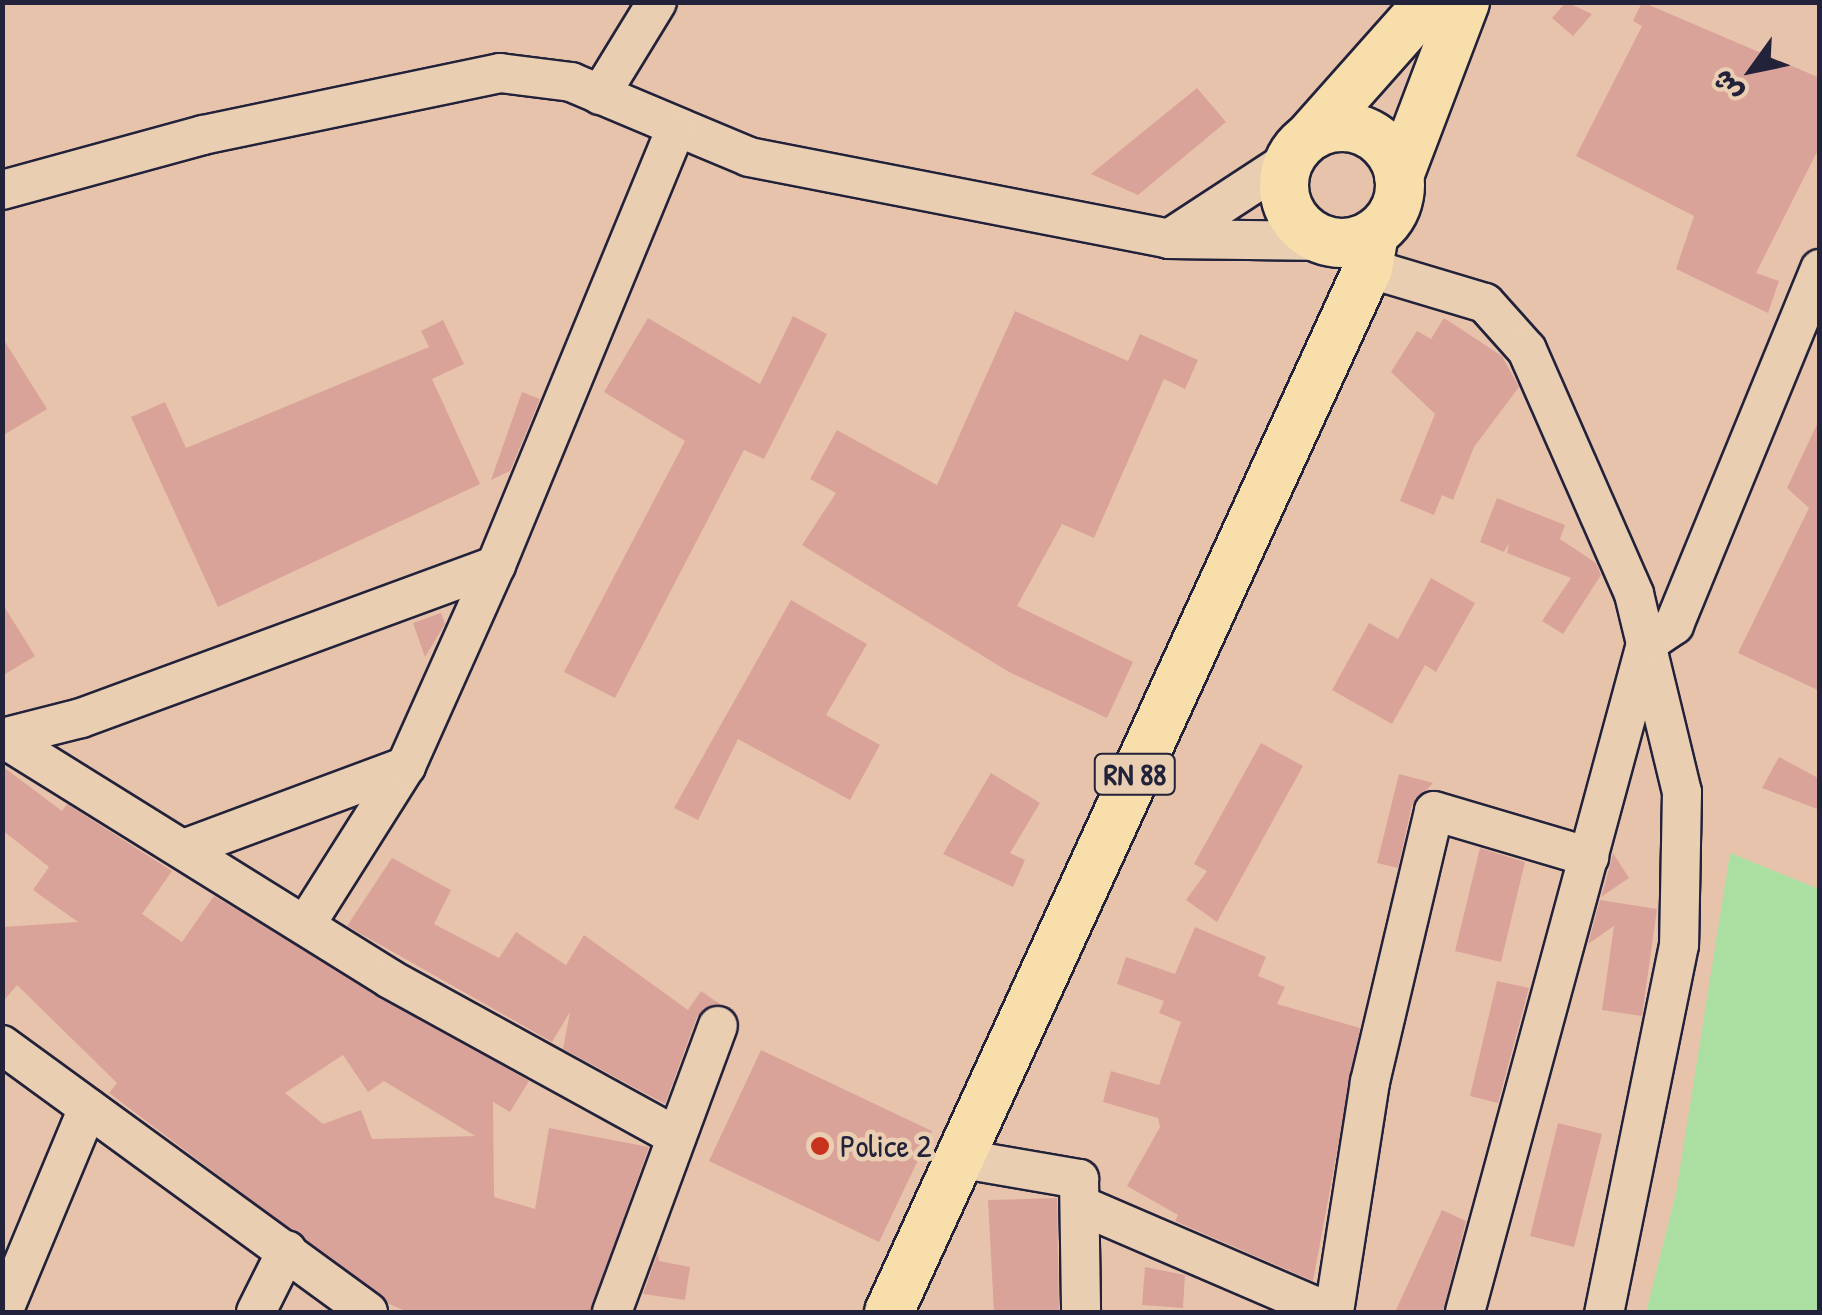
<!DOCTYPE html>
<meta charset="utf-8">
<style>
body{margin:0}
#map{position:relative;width:1822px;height:1315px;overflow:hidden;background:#e8c3ab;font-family:"Patrick Hand","Playpen Sans Arabic",sans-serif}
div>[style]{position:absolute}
.green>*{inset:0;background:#abdfa2}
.building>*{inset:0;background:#daa39a}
.roads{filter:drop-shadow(2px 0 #22223b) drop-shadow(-2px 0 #22223b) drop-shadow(0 2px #22223b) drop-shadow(0 -2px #22223b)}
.minor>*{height:38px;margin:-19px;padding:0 19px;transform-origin:19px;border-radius:19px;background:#eaceb1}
.major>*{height:48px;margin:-24px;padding:0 24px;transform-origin:24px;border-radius:24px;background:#f8deab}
.major>.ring{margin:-24px;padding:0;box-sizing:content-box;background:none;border:48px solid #f8deab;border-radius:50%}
.dots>*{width:28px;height:28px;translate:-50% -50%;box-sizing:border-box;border:5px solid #eaceb1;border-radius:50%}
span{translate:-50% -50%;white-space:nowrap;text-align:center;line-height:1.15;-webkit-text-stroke:9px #eaceb1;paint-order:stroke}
.shield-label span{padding:2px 8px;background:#eaceb1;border:2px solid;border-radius:8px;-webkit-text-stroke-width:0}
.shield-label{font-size:30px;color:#22223b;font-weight:700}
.poi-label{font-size:32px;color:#22223b}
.left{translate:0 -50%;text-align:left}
.frame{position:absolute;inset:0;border:5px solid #22223b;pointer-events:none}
.north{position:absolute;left:1702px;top:20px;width:100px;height:100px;-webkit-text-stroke:8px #eaceb1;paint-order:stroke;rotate:237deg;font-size:28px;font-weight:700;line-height:40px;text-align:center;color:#22223b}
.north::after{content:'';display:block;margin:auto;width:35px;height:45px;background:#22223b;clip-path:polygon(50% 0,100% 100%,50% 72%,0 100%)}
</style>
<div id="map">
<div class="green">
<div style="clip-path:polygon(1730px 853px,1819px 889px,1819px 1312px,1646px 1312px,1676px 1193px)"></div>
</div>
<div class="building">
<div style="clip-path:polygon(1566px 2px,1592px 14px,1573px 36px,1552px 18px)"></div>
<div style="clip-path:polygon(1642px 2px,1820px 78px,1820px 146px,1756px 273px,1779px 281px,1768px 313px,1676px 269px,1694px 216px,1576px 156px,1642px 26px,1633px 21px)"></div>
<div style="clip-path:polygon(1197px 88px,1226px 122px,1138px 195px,1091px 174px)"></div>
<div style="clip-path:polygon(1015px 311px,1128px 361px,1140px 334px,1198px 360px,1185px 389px,1164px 379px,1094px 538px,1062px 524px,1017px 606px,1133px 662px,1107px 718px,1009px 672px,802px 545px,836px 493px,810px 479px,837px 430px,937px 485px)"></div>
<div style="clip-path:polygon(793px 316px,827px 334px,764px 459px,744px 450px,615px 698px,564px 672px,685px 441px,604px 392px,648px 318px,760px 384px)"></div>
<div style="clip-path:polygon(1444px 318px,1502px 356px,1519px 387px,1474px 447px,1453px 500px,1442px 495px,1434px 515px,1400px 501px,1435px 414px,1391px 372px,1417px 331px,1431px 339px)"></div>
<div style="clip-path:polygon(443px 320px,464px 364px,432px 379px,480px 484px,218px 607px,131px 417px,165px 402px,186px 448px,429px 347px,421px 331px)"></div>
<div style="clip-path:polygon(2px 337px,47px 409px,2px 436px)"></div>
<div style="clip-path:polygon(522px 392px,540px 399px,510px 471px,491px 480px)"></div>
<div style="clip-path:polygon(1820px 418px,1820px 691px,1738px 653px,1809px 508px,1787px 488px)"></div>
<div style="clip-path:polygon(1497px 498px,1565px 525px,1560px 539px,1596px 563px,1601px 575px,1563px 634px,1542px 621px,1571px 578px,1507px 553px,1509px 543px,1504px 552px,1480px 542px)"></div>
<div style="clip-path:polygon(1431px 578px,1475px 603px,1436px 672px,1425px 665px,1392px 724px,1332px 690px,1369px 623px,1398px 639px)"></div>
<div style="clip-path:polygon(791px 600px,867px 644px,826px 715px,880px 745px,850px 800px,738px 739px,698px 820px,674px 808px)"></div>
<div style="clip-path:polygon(2px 603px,35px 656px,2px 676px)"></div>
<div style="clip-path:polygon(441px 613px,445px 624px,425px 657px,413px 623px)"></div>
<div style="clip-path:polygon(1261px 743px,1303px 766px,1217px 922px,1186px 900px,1207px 871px,1194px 864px)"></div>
<div style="clip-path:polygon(1779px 757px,1820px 779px,1820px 810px,1762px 788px)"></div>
<div style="clip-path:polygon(evenodd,2px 766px,62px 811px,67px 804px,172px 871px,142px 914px,182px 942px,214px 896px,529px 1081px,510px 1112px,493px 1102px,494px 1197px,535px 1209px,549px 1128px,649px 1147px,590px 1312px,408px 1312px,389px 1304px,109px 1093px,117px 1083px,17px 985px,2px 1003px,2px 927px,78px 922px,33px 890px,49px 867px,2px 830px,2px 766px,343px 1055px,368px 1092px,384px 1081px,475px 1136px,372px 1139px,361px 1110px,323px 1124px,285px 1093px,343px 1055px)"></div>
<div style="clip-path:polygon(991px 773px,1040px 803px,1010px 853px,1025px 860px,1013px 887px,943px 854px)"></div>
<div style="clip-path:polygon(1399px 774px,1433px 783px,1412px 805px,1398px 868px,1377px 863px)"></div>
<div style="clip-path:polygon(1480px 848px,1525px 862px,1501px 962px,1455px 951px)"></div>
<div style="clip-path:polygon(1613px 853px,1629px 878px,1601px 897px,1611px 862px)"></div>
<div style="clip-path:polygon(392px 858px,451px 890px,434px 924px,499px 958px,516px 932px,566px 965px,584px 935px,688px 1010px,701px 991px,720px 1004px,697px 1017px,665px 1104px,563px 1049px,570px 1012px,552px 1042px,347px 926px)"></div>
<div style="clip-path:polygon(1600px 900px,1657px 909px,1642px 1016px,1602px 1010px,1614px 926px,1588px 944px)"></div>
<div style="clip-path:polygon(1195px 927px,1266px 957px,1258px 976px,1285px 987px,1277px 1004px,1360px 1028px,1313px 1281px,1175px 1221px,1178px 1215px,1127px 1186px,1160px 1127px,1158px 1118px,1103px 1102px,1111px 1071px,1159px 1085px,1181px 1022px,1159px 1013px,1164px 1001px,1117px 984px,1126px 957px,1175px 974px)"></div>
<div style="clip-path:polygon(1497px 981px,1529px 988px,1498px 1103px,1470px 1096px)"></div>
<div style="clip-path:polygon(761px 1050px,932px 1131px,879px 1242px,709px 1161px)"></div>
<div style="clip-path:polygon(1558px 1123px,1602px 1134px,1574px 1247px,1530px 1236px)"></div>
<div style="clip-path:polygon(1057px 1198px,1059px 1312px,994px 1312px,988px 1200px)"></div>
<div style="clip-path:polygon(1442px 1210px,1466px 1221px,1443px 1312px,1395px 1312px)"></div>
<div style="clip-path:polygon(658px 1252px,659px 1261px,690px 1267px,685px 1300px,643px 1294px)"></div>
<div style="clip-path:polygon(1145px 1267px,1185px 1275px,1183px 1308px,1142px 1305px)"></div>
</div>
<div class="roads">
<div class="minor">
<div style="left:600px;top:95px;width:109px;rotate:-58.5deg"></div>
<div style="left:2px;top:190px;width:208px;rotate:-15.3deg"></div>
<div style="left:203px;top:135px;width:303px;rotate:-11.8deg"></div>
<div style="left:500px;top:73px;width:72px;rotate:7.2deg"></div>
<div style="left:571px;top:82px;width:193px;rotate:22.8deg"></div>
<div style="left:749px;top:157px;width:428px;rotate:11deg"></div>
<div style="left:1169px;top:239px;width:157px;rotate:0.7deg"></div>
<div style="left:1169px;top:239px;width:142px;rotate:-33.2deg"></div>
<div style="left:1368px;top:268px;width:122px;rotate:16.7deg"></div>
<div style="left:1485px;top:303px;width:63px;rotate:48.2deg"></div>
<div style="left:1527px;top:350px;width:266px;rotate:66.3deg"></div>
<div style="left:1634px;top:594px;width:204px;rotate:76.4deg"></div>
<div style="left:1682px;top:792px;width:153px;rotate:91.1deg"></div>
<div style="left:1679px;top:945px;width:375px;rotate:101.5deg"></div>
<div style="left:2px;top:738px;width:81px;rotate:-14.2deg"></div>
<div style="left:81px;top:718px;width:442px;rotate:-20.2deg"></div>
<div style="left:496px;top:565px;width:470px;rotate:-67.6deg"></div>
<div style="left:3px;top:738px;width:456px;rotate:31.9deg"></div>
<div style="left:390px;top:979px;width:322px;rotate:28.8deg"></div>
<div style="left:186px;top:848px;width:235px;rotate:-20.4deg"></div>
<div style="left:306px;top:924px;width:187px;rotate:-57.7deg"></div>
<div style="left:406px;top:766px;width:220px;rotate:-65.9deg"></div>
<div style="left:2px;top:1045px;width:453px;rotate:36.1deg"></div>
<div style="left:957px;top:1158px;width:124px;rotate:9.8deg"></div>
<div style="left:1079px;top:1179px;width:133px;rotate:89.1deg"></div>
<div style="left:1080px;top:1205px;width:270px;rotate:23.3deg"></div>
<div style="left:3px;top:1312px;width:221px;rotate:-67.4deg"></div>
<div style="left:256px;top:1312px;width:69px;rotate:-63.4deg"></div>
<div style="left:612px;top:1312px;width:305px;rotate:-69.7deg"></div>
<div style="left:1334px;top:1312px;width:233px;rotate:-81.1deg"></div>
<div style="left:1370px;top:1082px;width:278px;rotate:-76.7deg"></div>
<div style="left:1434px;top:811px;width:162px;rotate:16.5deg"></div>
<div style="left:1465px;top:1312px;width:692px;rotate:-74.84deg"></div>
<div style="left:1646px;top:644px;width:34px;rotate:-34deg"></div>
<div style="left:1674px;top:625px;width:385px;rotate:-67.7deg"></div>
</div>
<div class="major">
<div class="ring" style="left:1284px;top:127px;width:68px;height:68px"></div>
<div style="left:1310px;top:136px;width:179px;rotate:-48.4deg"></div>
<div style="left:1399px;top:176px;width:186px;rotate:-69.2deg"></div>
<div style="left:889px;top:1312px;width:1149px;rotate:-65.35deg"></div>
<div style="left:1368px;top:268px;width:35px;rotate:-80deg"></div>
</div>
</div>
<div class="dots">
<div style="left:820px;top:1146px;background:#c8321e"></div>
</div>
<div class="shield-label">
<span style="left:1135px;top:774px">RN 88</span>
</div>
<div class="poi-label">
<span class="left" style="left:840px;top:1146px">Police 2</span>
</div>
<div class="frame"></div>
<div class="north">ش</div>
</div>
